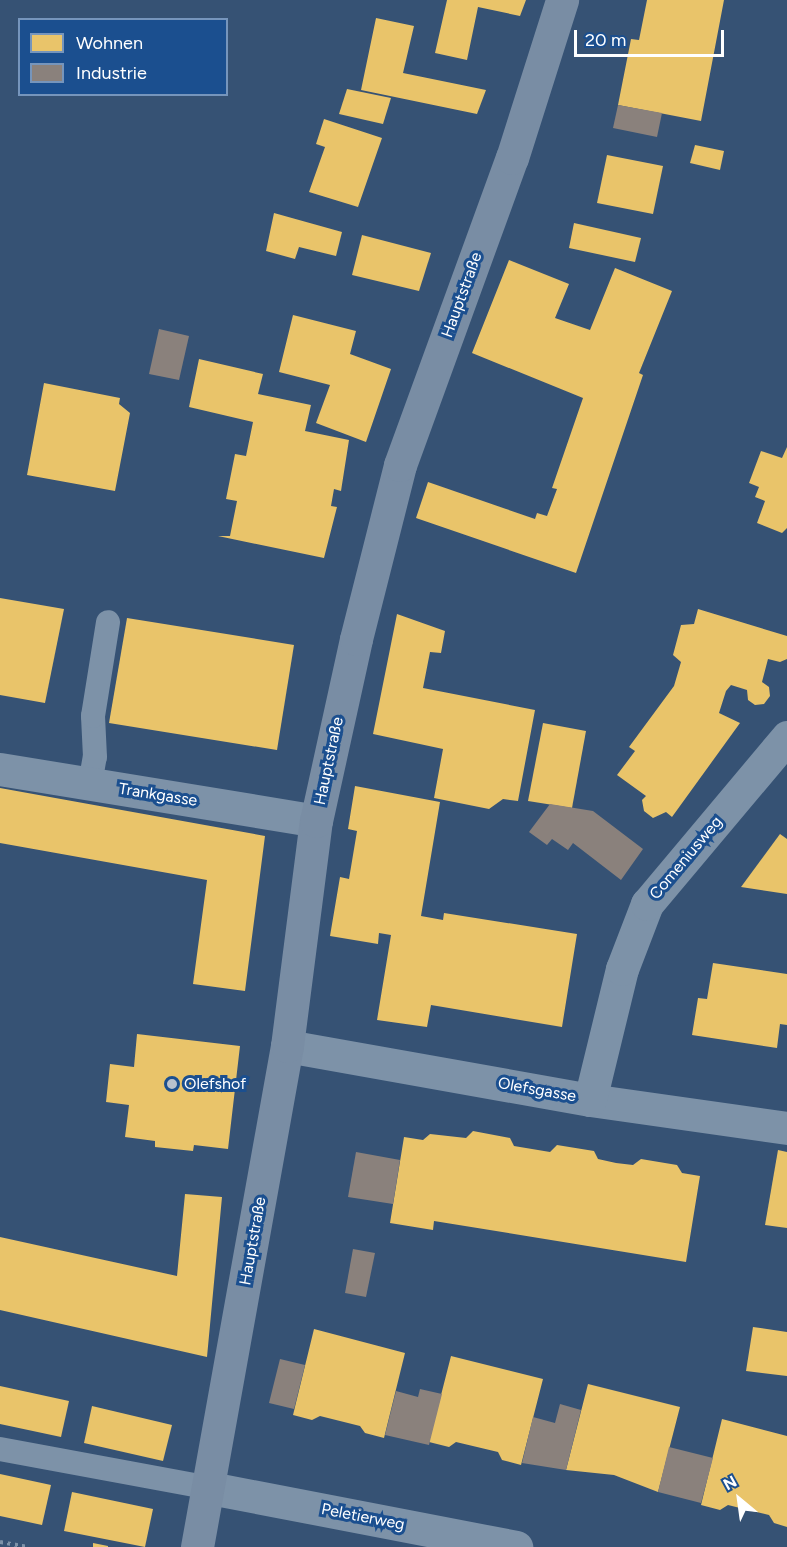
<!DOCTYPE html>
<meta charset="utf-8">
<style>
body{margin:0}
#map{position:relative;width:787px;height:1547px;overflow:hidden;background:#365274;font-family:Figtree,sans-serif}
div>[style]{position:absolute}
.homes>*{inset:0;background:#e9c46a}
.industry>*{inset:0;background:#8a817c}
.path>*{height:4px;margin-top:-2px;transform-origin:0;background:repeating-linear-gradient(90deg,#7d92a8 0 3px,transparent 0 7.5px)}
.service>*{height:24px;margin:-12px;padding:0 12px;transform-origin:12px;border-radius:12px;background:#7d92a8}
.minor>*{height:33px;margin:-16.5px;padding:0 16.5px;transform-origin:16.5px;border-radius:16.5px;background:#7d92a8}
.secondary>*{height:33px;margin:-16.5px;padding:0 16.5px;transform-origin:16.5px;border-radius:16.5px;background:#798da4}
.dots>*{width:16px;height:16px;translate:-50% -50%;box-sizing:border-box;border:3px solid #1b4f8f;border-radius:50%}
span{translate:-50% -50%;white-space:nowrap;text-align:center;line-height:1.15;-webkit-text-stroke:6px #1b4f8f;paint-order:stroke}
.street-label{font-size:16px;color:#fff}
.poi-label{font-size:16px;color:#fff}
.left{translate:0 -50%;text-align:left}
.legend{position:absolute;left:18px;top:18px;width:210px;height:78px;box-sizing:border-box;background:#1b4f8f;border:2px solid #7695bc;margin:0;padding:8px 10px;list-style:none;font-size:18px;color:#fff}
.legend li{display:flex;align-items:center;gap:12px;height:30px}
.legend b{width:30px;border:2px solid #7695bc}
.north{position:absolute;left:709px;top:1469px;width:60px;height:60px;-webkit-text-stroke:4px #1b4f8f;paint-order:stroke;rotate:331deg;font-size:16px;font-weight:700;line-height:24px;text-align:center;color:#fff}
.north::after{content:'';display:block;margin:auto;width:21px;height:27px;background:#fff;clip-path:polygon(50% 0,100% 100%,50% 72%,0 100%)}
.scale{position:absolute;left:574px;top:30px;width:150px;height:27px;box-sizing:border-box;border:3px solid #fff;border-top:0;padding-left:8px;font-size:18px;line-height:21px;white-space:nowrap;color:#fff;-webkit-text-stroke:4px #1b4f8f;paint-order:stroke}
</style>
<div id="map">
<div class="homes">
<div style="clip-path:polygon(447px 0,526px 0,520px 16px,478px 7px,467px 60px,435px 53px)"></div>
<div style="clip-path:polygon(647px 0,724px 0,701px 121px,618px 105px,631px 39px,639px 40px)"></div>
<div style="clip-path:polygon(376px 18px,414px 26px,403px 73px,486px 90px,477px 114px,361px 90px)"></div>
<div style="clip-path:polygon(347px 89px,391px 98px,383px 124px,339px 114px)"></div>
<div style="clip-path:polygon(324px 119px,382px 138px,358px 207px,309px 192px,325px 147px,316px 144px)"></div>
<div style="clip-path:polygon(695px 145px,724px 151px,720px 170px,690px 163px)"></div>
<div style="clip-path:polygon(607px 155px,663px 166px,653px 214px,597px 203px)"></div>
<div style="clip-path:polygon(274px 213px,342px 232px,336px 256px,299px 247px,295px 259px,266px 251px)"></div>
<div style="clip-path:polygon(574px 223px,641px 238px,635px 262px,569px 248px)"></div>
<div style="clip-path:polygon(362px 235px,431px 253px,419px 291px,352px 275px)"></div>
<div style="clip-path:polygon(509px 260px,569px 284px,555px 318px,590px 330px,615px 268px,672px 291px,639px 373px,643px 375px,576px 573px,416px 518px,428px 482px,535px 519px,537px 513px,547px 516px,557px 489px,552px 488px,583px 398px,472px 353px)"></div>
<div style="clip-path:polygon(293px 315px,356px 331px,350px 354px,391px 369px,366px 442px,316px 423px,330px 385px,279px 372px)"></div>
<div style="clip-path:polygon(199px 359px,263px 374px,258px 394px,311px 405px,305px 431px,349px 440px,341px 491px,334px 489px,331px 506px,337px 507px,324px 558px,218px 536px,230px 536px,237px 501px,226px 499px,235px 454px,246px 456px,253px 422px,189px 407px)"></div>
<div style="clip-path:polygon(44px 383px,120px 398px,119px 404px,130px 413px,115px 491px,27px 475px)"></div>
<div style="clip-path:polygon(787px 447px,787px 528px,782px 533px,757px 523px,765px 501px,755px 497px,759px 487px,749px 483px,761px 451px,782px 458px)"></div>
<div style="clip-path:polygon(0 598px,64px 609px,45px 703px,0 695px)"></div>
<div style="clip-path:polygon(698px 609px,787px 636px,787px 659px,780px 662px,768px 659px,762px 682px,769px 687px,770px 696px,764px 704px,755px 705px,748px 700px,747px 690px,731px 685px,726px 691px,719px 713px,740px 723px,672px 817px,666px 812px,653px 818px,644px 811px,642px 800px,646px 796px,617px 775px,635px 751px,629px 747px,674px 686px,681px 662px,673px 655px,681px 625px,694px 624px)"></div>
<div style="clip-path:polygon(397px 614px,445px 631px,441px 653px,430px 652px,423px 688px,535px 710px,518px 801px,503px 799px,489px 809px,434px 798px,443px 749px,373px 734px)"></div>
<div style="clip-path:polygon(127px 618px,294px 645px,277px 750px,109px 723px)"></div>
<div style="clip-path:polygon(543px 723px,586px 731px,572px 808px,528px 801px)"></div>
<div style="clip-path:polygon(355px 786px,440px 802px,421px 916px,443px 920px,444px 913px,577px 934px,562px 1027px,431px 1005px,427px 1027px,377px 1020px,391px 935px,379px 933px,378px 944px,330px 936px,340px 877px,349px 879px,357px 831px,348px 829px)"></div>
<div style="clip-path:polygon(0 788px,265px 836px,245px 991px,193px 984px,207px 880px,0 843px)"></div>
<div style="clip-path:polygon(780px 834px,787px 839px,787px 894px,741px 887px)"></div>
<div style="clip-path:polygon(713px 963px,787px 974px,787px 1025px,780px 1024px,777px 1048px,692px 1035px,698px 998px,707px 999px)"></div>
<div style="clip-path:polygon(137px 1034px,240px 1046px,228px 1149px,194px 1145px,193px 1151px,155px 1147px,155px 1141px,125px 1137px,129px 1105px,106px 1102px,110px 1064px,134px 1067px)"></div>
<div style="clip-path:polygon(473px 1131px,510px 1138px,514px 1146px,550px 1152px,557px 1145px,594px 1151px,598px 1159px,616px 1163px,633px 1165px,641px 1159px,677px 1165px,682px 1173px,700px 1176px,686px 1262px,434px 1221px,433px 1230px,390px 1223px,404px 1137px,423px 1140px,430px 1134px,466px 1138px)"></div>
<div style="clip-path:polygon(778px 1150px,787px 1152px,787px 1228px,765px 1225px)"></div>
<div style="clip-path:polygon(185px 1194px,222px 1197px,207px 1357px,0 1310px,0 1237px,177px 1276px)"></div>
<div style="clip-path:polygon(753px 1327px,787px 1332px,787px 1376px,746px 1371px)"></div>
<div style="clip-path:polygon(314px 1329px,405px 1353px,384px 1438px,365px 1433px,360px 1426px,320px 1416px,312px 1420px,293px 1415px)"></div>
<div style="clip-path:polygon(451px 1356px,543px 1379px,521px 1465px,502px 1460px,498px 1452px,456px 1442px,449px 1447px,429px 1442px)"></div>
<div style="clip-path:polygon(588px 1384px,680px 1407px,658px 1492px,614px 1475px,566px 1470px)"></div>
<div style="clip-path:polygon(0 1386px,69px 1401px,61px 1437px,0 1424px)"></div>
<div style="clip-path:polygon(92px 1406px,172px 1425px,163px 1461px,84px 1443px)"></div>
<div style="clip-path:polygon(722px 1419px,787px 1436px,787px 1527px,774px 1523px,769px 1515px,748px 1510px,728px 1505px,720px 1510px,701px 1505px)"></div>
<div style="clip-path:polygon(0 1474px,51px 1485px,42px 1525px,0 1516px)"></div>
<div style="clip-path:polygon(72px 1492px,153px 1509px,145px 1547px,64px 1531px)"></div>
<div style="clip-path:polygon(93px 1543px,108px 1546px,108px 1547px,93px 1547px)"></div>
</div>
<div class="industry">
<div style="clip-path:polygon(618px 105px,662px 113px,657px 137px,613px 128px)"></div>
<div style="clip-path:polygon(159px 329px,189px 336px,179px 380px,149px 374px)"></div>
<div style="clip-path:polygon(550px 804px,593px 811px,643px 849px,621px 880px,573px 843px,568px 850px,552px 839px,547px 845px,529px 832px)"></div>
<div style="clip-path:polygon(356px 1152px,400px 1160px,393px 1204px,348px 1197px)"></div>
<div style="clip-path:polygon(353px 1249px,375px 1253px,366px 1297px,345px 1293px)"></div>
<div style="clip-path:polygon(280px 1359px,305px 1365px,294px 1409px,269px 1403px)"></div>
<div style="clip-path:polygon(420px 1389px,442px 1394px,429px 1445px,385px 1435px,396px 1391px,418px 1397px)"></div>
<div style="clip-path:polygon(560px 1404px,581px 1410px,566px 1470px,522px 1463px,533px 1417px,555px 1423px)"></div>
<div style="clip-path:polygon(669px 1447px,713px 1458px,701px 1503px,658px 1492px)"></div>
</div>
<div class="path">
<div style="left:0;top:1542px;width:27px;rotate:10deg"></div>
</div>
<div class="service">
<div style="left:90px;top:784px;width:27px;rotate:-80deg"></div>
<div style="left:95px;top:757px;width:41px;rotate:-92.8deg"></div>
<div style="left:93px;top:716px;width:95px;rotate:-80.9deg"></div>
<div style="left:0;top:1449px;width:214px;rotate:10.5deg"></div>
</div>
<div class="minor">
<div style="left:0;top:769px;width:320px;rotate:9.3deg"></div>
<div style="left:287px;top:1046px;width:308px;rotate:10.1deg"></div>
<div style="left:590px;top:1100px;width:199px;rotate:8.1deg"></div>
<div style="left:590px;top:1100px;width:135px;rotate:-76.3deg"></div>
<div style="left:622px;top:969px;width:70px;rotate:-69deg"></div>
<div style="left:647px;top:904px;width:218px;rotate:-50deg"></div>
<div style="left:210px;top:1488px;width:312px;rotate:10.9deg"></div>
</div>
<div class="secondary">
<div style="left:197px;top:1547px;width:509px;rotate:-79.82deg"></div>
<div style="left:287px;top:1046px;width:227px;rotate:-82.7deg"></div>
<div style="left:316px;top:821px;width:186px;rotate:-77.6deg"></div>
<div style="left:356px;top:639px;width:179px;rotate:-75.8deg"></div>
<div style="left:400px;top:465px;width:327px;rotate:-70deg"></div>
<div style="left:512px;top:158px;width:166px;rotate:-72.4deg"></div>
</div>
<div class="dots">
<div style="left:172px;top:1084px;background:#b9c2ce"></div>
</div>
<div class="street-label">
<span style="left:462px;top:295px;rotate:-70deg">Hauptstraße</span>
<span style="left:329px;top:761px;rotate:-78deg">Hauptstraße</span>
<span style="left:158px;top:795px;rotate:9deg">Trankgasse</span>
<span style="left:686px;top:858px;rotate:-50deg">Comeniusweg</span>
<span style="left:537px;top:1090px;rotate:10deg">Olefsgasse</span>
<span style="left:253px;top:1241px;rotate:-80deg">Hauptstraße</span>
<span style="left:363px;top:1517px;rotate:11deg">Peletierweg</span>
</div>
<div class="poi-label">
<span class="left" style="left:184px;top:1084px">Olefshof</span>
</div>
<ul class="legend">
<li><b style="height:16px;background:#e9c46a"></b>Wohnen</li>
<li><b style="height:16px;background:#8a817c"></b>Industrie</li>
</ul>
<div class="north">N</div>
<div class="scale">20 m</div>
</div>
